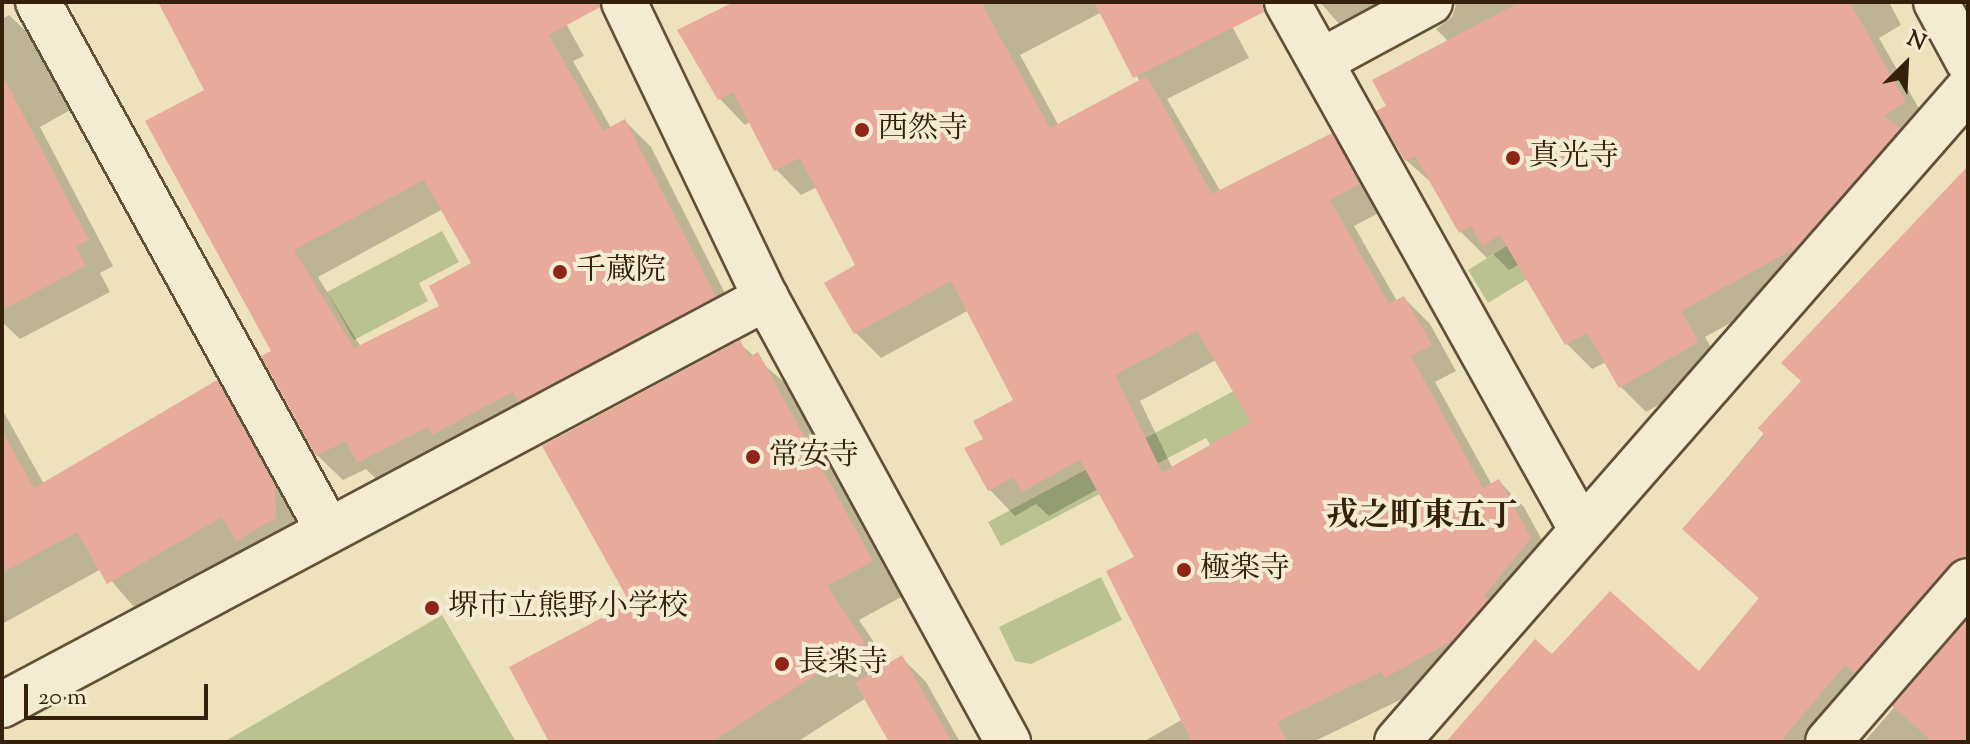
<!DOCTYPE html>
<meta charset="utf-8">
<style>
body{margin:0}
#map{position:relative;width:1970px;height:744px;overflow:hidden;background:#ede2bc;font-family:"Sorts Mill Goudy","Noto Serif JP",serif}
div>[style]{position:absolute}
.green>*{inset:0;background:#bac38f}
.shadow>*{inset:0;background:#0003}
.building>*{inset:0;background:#e8aa9a}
.roads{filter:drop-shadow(2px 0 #625037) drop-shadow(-2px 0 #625037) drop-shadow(0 2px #625037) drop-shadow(0 -2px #625037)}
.minor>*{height:44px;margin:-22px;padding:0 22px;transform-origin:22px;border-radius:22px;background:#f3ecd3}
.dots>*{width:22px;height:22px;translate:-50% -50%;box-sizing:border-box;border:4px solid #f3ecd3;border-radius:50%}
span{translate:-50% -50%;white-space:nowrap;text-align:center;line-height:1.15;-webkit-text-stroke:8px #f3ecd3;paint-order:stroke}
.poi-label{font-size:30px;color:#34200b}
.left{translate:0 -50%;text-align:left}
.neighbourhood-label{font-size:32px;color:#34200b;font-weight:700}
.frame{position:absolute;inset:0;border:4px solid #34200b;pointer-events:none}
.north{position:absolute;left:1866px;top:24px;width:80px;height:80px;-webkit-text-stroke:6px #f3ecd3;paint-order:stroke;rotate:24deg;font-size:22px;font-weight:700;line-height:32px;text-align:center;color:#34200b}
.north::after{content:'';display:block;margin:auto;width:28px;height:36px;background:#34200b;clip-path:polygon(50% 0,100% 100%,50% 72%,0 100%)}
.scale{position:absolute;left:24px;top:684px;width:184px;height:36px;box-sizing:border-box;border:4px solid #34200b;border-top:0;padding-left:10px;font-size:24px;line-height:28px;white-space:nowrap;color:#34200b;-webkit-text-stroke:6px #f3ecd3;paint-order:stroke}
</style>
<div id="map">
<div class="green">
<div style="clip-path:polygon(1612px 181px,1632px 215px,1488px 303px,1468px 270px)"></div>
<div style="clip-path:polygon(442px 231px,459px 262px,419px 283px,428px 301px,354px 340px,327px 292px)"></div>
<div style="clip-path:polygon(1260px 377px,1247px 511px,1206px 438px,1001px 546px,988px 522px)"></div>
<div style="clip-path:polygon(1101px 577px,1122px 620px,1031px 664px,1015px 661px,999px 627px)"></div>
<div style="clip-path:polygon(442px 615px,516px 742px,224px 742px)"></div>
</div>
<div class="shadow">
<div style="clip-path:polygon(evenodd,160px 2px,554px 2px,584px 56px,573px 61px,611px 128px,625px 121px,651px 147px,740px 323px,384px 487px,366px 469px,343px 480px,317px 455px,274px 352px,206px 91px,160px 2px,443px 209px,474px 264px,442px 307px,361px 347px,318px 277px,443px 209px)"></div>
<div style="clip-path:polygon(evenodd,731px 2px,1240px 2px,1224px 11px,1249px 58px,1167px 99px,1221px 192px,1331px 136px,1357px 162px,1384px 210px,1354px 226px,1397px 301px,1404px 298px,1430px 324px,1456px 371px,1435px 382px,1492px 485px,1499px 481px,1524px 507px,1555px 564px,1412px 702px,1406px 697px,1313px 742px,1143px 742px,1183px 719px,1137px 558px,1098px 489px,1049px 516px,1036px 504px,1015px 516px,990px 490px,985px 440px,1015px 400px,969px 310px,881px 358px,856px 333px,858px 266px,817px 187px,801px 195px,776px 169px,751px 121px,745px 125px,720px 99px,731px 2px,1102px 12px,1140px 82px,1059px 126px,1020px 55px,1102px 12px,731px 2px,1216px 360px,1254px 423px,1173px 469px,1140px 401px,1216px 360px)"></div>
<div style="clip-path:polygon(1320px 2px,1889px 2px,1901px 25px,1879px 38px,1930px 128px,1821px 273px,1705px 337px,1723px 368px,1646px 412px,1620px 386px,1606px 362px,1592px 369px,1567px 344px,1520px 264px,1509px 270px,1493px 254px,1487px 258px,1461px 232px,1434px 185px,1406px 160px,1389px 107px,1449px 42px,1436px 29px,1452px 17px,1456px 5px,1352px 39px)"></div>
<div style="clip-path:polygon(9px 15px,35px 40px,72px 109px,40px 127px,113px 266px,100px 273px,110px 292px,20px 339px,2px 322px,2px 19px)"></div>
<div style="clip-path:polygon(1968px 190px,1968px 591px,1836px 742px,1448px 742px,1552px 657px,1699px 674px,1760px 599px,1684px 529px)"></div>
<div style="clip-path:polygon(739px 343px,791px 388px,905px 595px,859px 620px,889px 665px,902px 658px,926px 682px,960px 742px,891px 742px,866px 698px,797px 742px,552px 742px,633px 604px)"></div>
<div style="clip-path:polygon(217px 383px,250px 416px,307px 520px,141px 615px,101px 569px,2px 624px,2px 409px,44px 484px)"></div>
<div style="clip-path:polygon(1968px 622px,1968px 742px,1864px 742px)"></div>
</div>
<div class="building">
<div style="clip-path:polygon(evenodd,158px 2px,599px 2px,600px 7px,549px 35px,603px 131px,625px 119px,716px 297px,518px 402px,513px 392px,432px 435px,428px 427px,357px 463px,346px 441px,316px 456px,261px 356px,271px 351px,145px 121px,204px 90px,158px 2px,424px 180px,471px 263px,429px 286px,439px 306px,354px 348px,294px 250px,424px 180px)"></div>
<div style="clip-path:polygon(evenodd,734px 2px,981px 2px,1050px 128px,1147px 76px,1212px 194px,1332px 133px,1360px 184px,1330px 200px,1389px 304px,1404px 296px,1432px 345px,1411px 356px,1483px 488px,1499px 479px,1531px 538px,1484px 596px,1489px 599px,1452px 641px,1385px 678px,1381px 672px,1277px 722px,1288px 742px,1192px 742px,1106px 571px,1134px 557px,1080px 460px,1022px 492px,1014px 477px,988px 491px,964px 448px,983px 439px,973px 421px,1013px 400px,951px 281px,854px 334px,824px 283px,855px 265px,800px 158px,774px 171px,733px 92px,718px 100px,677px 30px,734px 2px,1197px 331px,1251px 422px,1162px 472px,1115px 375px,1197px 331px)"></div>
<div style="clip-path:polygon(1094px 2px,1262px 2px,1264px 12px,1133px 78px)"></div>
<div style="clip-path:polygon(1520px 2px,1850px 2px,1906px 102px,1884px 115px,1900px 129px,1796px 248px,1681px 311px,1699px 342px,1619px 388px,1587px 333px,1565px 345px,1500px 235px,1482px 246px,1471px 226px,1459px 233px,1415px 156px,1405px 161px,1376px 111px,1386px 106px,1372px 80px)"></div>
<div style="clip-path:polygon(2px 74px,89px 240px,76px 247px,86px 266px,2px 310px)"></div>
<div style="clip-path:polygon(1968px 166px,1968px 557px,1949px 565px,1855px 673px,1845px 665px,1780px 742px,1446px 742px,1535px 639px,1552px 654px,1610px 591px,1699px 671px,1759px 598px,1682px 529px,1765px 435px,1758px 428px,1801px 381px,1781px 363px)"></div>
<div style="clip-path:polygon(740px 340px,749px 357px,758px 352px,873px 561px,827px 586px,865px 643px,712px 742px,549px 742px,509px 667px,630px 603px,542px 446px)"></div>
<div style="clip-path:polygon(217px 380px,275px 486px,276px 518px,236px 541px,222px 517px,107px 584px,77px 532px,2px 573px,2px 431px,34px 488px)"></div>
<div style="clip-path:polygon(1968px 619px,1968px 742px,1933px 742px,1892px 706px)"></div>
<div style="clip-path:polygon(902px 655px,952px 742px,889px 742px,855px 683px)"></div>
</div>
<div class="roads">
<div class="minor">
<div style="left:38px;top:2px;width:602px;rotate:61.22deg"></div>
<div style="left:624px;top:2px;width:328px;rotate:64.4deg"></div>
<div style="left:766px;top:298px;width:506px;rotate:61.41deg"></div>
<div style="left:1287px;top:2px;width:601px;rotate:60.83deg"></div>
<div style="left:1936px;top:2px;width:67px;rotate:61.5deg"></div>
<div style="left:1321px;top:61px;width:124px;rotate:-28.4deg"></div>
<div style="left:2px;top:705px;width:866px;rotate:-28.05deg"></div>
<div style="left:1397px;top:742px;width:867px;rotate:-48.83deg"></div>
<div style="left:1828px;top:742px;width:213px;rotate:-49deg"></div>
</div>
</div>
<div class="dots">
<div style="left:862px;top:130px;background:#8f2418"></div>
<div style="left:1513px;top:158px;background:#8f2418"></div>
<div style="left:560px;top:272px;background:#8f2418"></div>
<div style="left:753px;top:457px;background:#8f2418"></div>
<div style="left:1184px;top:570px;background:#8f2418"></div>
<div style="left:432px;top:608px;background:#8f2418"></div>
<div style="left:782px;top:664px;background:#8f2418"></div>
</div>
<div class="poi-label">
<span class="left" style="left:878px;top:130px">西然寺</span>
<span class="left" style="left:1529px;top:158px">真光寺</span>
<span class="left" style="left:576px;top:272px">千蔵院</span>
<span class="left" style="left:769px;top:457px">常安寺</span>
<span class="left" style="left:1200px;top:570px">極楽寺</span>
<span class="left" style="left:448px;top:608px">堺市立熊野小学校</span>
<span class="left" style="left:798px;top:664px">長楽寺</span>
</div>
<div class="neighbourhood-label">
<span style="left:1422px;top:517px">戎之町東五丁</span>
</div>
<div class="frame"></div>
<div class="north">N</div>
<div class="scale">20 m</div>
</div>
